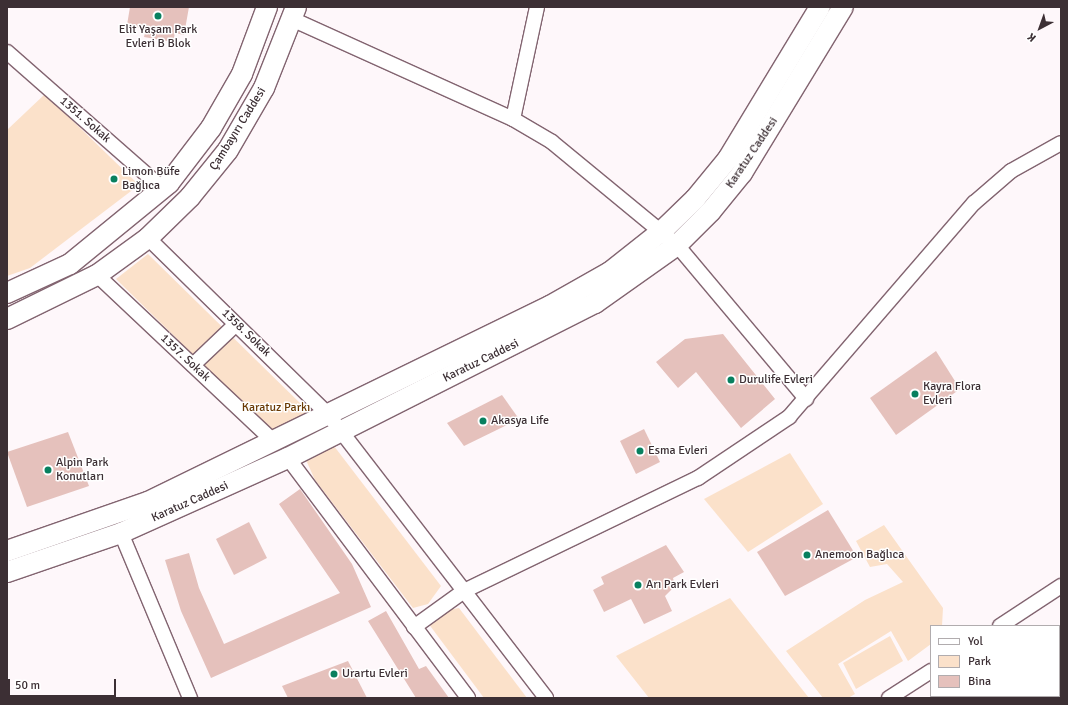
<!DOCTYPE html>
<meta charset="utf-8">
<style>
body{margin:0}
#map{position:relative;width:1068px;height:705px;overflow:hidden;background:#fef7fa;font-family:Signika,sans-serif}
div>[style]{position:absolute}
.green>*{inset:0;background:#fbe1ca}
.building>*{inset:0;background:#e5c1bc}
.roads{filter:drop-shadow(1px 0 #826470) drop-shadow(-1px 0 #826470) drop-shadow(0 1px #826470) drop-shadow(0 -1px #826470)}
.street>*{height:14px;margin:-7px;padding:0 7px;transform-origin:7px;border-radius:7px;background:#fff}
.secondary>*{height:20px;margin:-10px;padding:0 10px;transform-origin:10px;border-radius:10px;background:#fff}
.dots>*{width:11px;height:11px;translate:-50% -50%;box-sizing:border-box;border:2px solid #fff;border-radius:50%}
span{translate:-50% -50%;white-space:nowrap;text-align:center;line-height:1.15;-webkit-text-stroke:3px #fff;paint-order:stroke}
.poi-label{font-size:12px;color:#3c2f34}
.left{translate:0 -50%;text-align:left}
.street-label{font-size:12px;color:#3c2f34}
.park-label{font-size:12px;color:#693a04}
.frame{position:absolute;inset:0;border:8px solid #3c2f34;pointer-events:none}
.legend{position:absolute;left:930px;top:625px;width:130px;height:72px;box-sizing:border-box;background:#fff;border:1px solid #b1acae;margin:0;padding:5px 7px;list-style:none;font-size:12px;color:#3c2f34}
.legend li{display:flex;align-items:center;gap:8px;height:20px}
.legend b{width:20px;border:1px solid #b1acae}
.north{position:absolute;left:1020px;top:8px;width:40px;height:40px;-webkit-text-stroke:3px #fff;paint-order:stroke;rotate:221deg;font-size:11px;font-weight:700;line-height:16px;text-align:center;color:#3c2f34}
.north::after{content:'';display:block;margin:auto;width:14px;height:18px;background:#3c2f34;clip-path:polygon(50% 0,100% 100%,50% 72%,0 100%)}
.scale{position:absolute;left:8px;top:679px;width:108px;height:18px;box-sizing:border-box;border:2px solid #3c2f34;border-top:0;padding-left:5px;font-size:12px;line-height:14px;white-space:nowrap;color:#3c2f34;-webkit-text-stroke:3px #fff;paint-order:stroke}
</style>
<div id="map">
<div class="green">
<div style="clip-path:polygon(45px 94px,139px 185px,30px 268px,7px 276px,7px 130px)"></div>
<div style="clip-path:polygon(148px 254px,303px 406px,307px 417px,278px 432px,267px 427px,116px 279px)"></div>
<div style="clip-path:polygon(334px 446px,441px 586px,428px 604px,413px 608px,315px 480px,306px 460px)"></div>
<div style="clip-path:polygon(790px 453px,823px 504px,748px 552px,704px 499px)"></div>
<div style="clip-path:polygon(884px 525px,943px 608px,942px 626px,931px 626px,931px 644px,908px 661px,891px 631px,838px 664px,855px 694px,848px 698px,823px 698px,786px 651px,865px 600px,903px 582px,887px 564px,870px 567px,856px 541px)"></div>
<div style="clip-path:polygon(730px 598px,809px 698px,649px 698px,616px 656px)"></div>
<div style="clip-path:polygon(459px 608px,527px 698px,484px 698px,428px 623px,443px 611px)"></div>
<div style="clip-path:polygon(890px 636px,903px 661px,856px 689px,843px 663px)"></div>
</div>
<div class="building">
<div style="clip-path:polygon(130px 7px,189px 7px,184px 35px,175px 33px,173px 42px,144px 37px,146px 29px,127px 25px)"></div>
<div style="clip-path:polygon(723px 334px,775px 399px,741px 428px,696px 372px,678px 388px,656px 362px,685px 339px)"></div>
<div style="clip-path:polygon(936px 351px,960px 389px,896px 435px,870px 398px)"></div>
<div style="clip-path:polygon(502px 395px,519px 419px,464px 446px,447px 423px)"></div>
<div style="clip-path:polygon(644px 429px,660px 462px,636px 474px,620px 441px)"></div>
<div style="clip-path:polygon(68px 432px,89px 486px,27px 507px,7px 452px)"></div>
<div style="clip-path:polygon(300px 489px,352px 564px,371px 607px,211px 678px,181px 611px,165px 560px,189px 553px,199px 588px,224px 644px,340px 593px,279px 504px)"></div>
<div style="clip-path:polygon(828px 510px,857px 557px,785px 596px,757px 552px)"></div>
<div style="clip-path:polygon(249px 522px,267px 558px,234px 575px,216px 539px)"></div>
<div style="clip-path:polygon(666px 545px,684px 572px,673px 578px,675px 586px,665px 596px,672px 611px,644px 624px,631px 599px,604px 612px,593px 590px,604px 584px,601px 577px)"></div>
<div style="clip-path:polygon(386px 611px,419px 669px,426px 666px,449px 698px,416px 698px,368px 621px)"></div>
<div style="clip-path:polygon(348px 661px,367px 698px,288px 698px,282px 686px)"></div>
</div>
<div class="roads">
<div class="street">
<div style="left:294px;top:20px;width:240px;rotate:24.3deg"></div>
<div style="left:513px;top:119px;width:45px;rotate:30.5deg"></div>
<div style="left:552px;top:142px;width:162px;rotate:39.5deg"></div>
<div style="left:677px;top:245px;width:201px;rotate:50deg"></div>
<div style="left:7px;top:52px;width:206px;rotate:41.3deg"></div>
<div style="left:513px;top:119px;width:115px;rotate:-77.9deg"></div>
<div style="left:148px;top:238px;width:250px;rotate:44.4deg"></div>
<div style="left:327px;top:413px;width:225px;rotate:52.4deg"></div>
<div style="left:464px;top:591px;width:260px;rotate:-25.8deg"></div>
<div style="left:698px;top:478px;width:110px;rotate:-33.8deg"></div>
<div style="left:789px;top:417px;width:283px;rotate:-49.2deg"></div>
<div style="left:974px;top:203px;width:49px;rotate:-40.9deg"></div>
<div style="left:1011px;top:171px;width:57px;rotate:-29.2deg"></div>
<div style="left:97px;top:275px;width:242px;rotate:43.3deg"></div>
<div style="left:193px;top:365px;width:59px;rotate:-43.6deg"></div>
<div style="left:288px;top:458px;width:300px;rotate:53.1deg"></div>
<div style="left:121px;top:533px;width:179px;rotate:67.3deg"></div>
<div style="left:1000px;top:626px;width:73px;rotate:-33.3deg"></div>
<div style="left:414px;top:627px;width:62px;rotate:-35.8deg"></div>
<div style="left:464px;top:591px;width:135px;rotate:52.5deg"></div>
<div style="left:889px;top:698px;width:50px;rotate:-32.7deg"></div>
</div>
<div class="secondary">
<div style="left:7px;top:293px;width:69px;rotate:-24.7deg"></div>
<div style="left:70px;top:264px;width:128px;rotate:-39.3deg"></div>
<div style="left:169px;top:183px;width:69px;rotate:-52.6deg"></div>
<div style="left:211px;top:128px;width:62px;rotate:-60.1deg"></div>
<div style="left:242px;top:74px;width:72px;rotate:-69.5deg"></div>
<div style="left:7px;top:319px;width:100px;rotate:-26.1deg"></div>
<div style="left:97px;top:275px;width:63px;rotate:-36deg"></div>
<div style="left:148px;top:238px;width:59px;rotate:-44.3deg"></div>
<div style="left:190px;top:197px;width:60px;rotate:-51deg"></div>
<div style="left:228px;top:150px;width:72px;rotate:-59.9deg"></div>
<div style="left:264px;top:88px;width:87px;rotate:-68.4deg"></div>
<div style="left:7px;top:551px;width:149px;rotate:-19.2deg"></div>
<div style="left:148px;top:502px;width:447px;rotate:-26deg"></div>
<div style="left:550px;top:306px;width:69px;rotate:-29.5deg"></div>
<div style="left:610px;top:272px;width:66px;rotate:-38.3deg"></div>
<div style="left:662px;top:231px;width:46px;rotate:-44.1deg"></div>
<div style="left:695px;top:199px;width:52px;rotate:-50.5deg"></div>
<div style="left:728px;top:159px;width:178px;rotate:-58.8deg"></div>
<div style="left:7px;top:572px;width:120px;rotate:-18.9deg"></div>
<div style="left:121px;top:533px;width:183px;rotate:-24.2deg"></div>
<div style="left:288px;top:458px;width:344px;rotate:-26.8deg"></div>
<div style="left:595px;top:303px;width:100px;rotate:-35.3deg"></div>
<div style="left:677px;top:245px;width:48px;rotate:-45deg"></div>
<div style="left:711px;top:211px;width:49px;rotate:-50.8deg"></div>
<div style="left:742px;top:173px;width:194px;rotate:-58.7deg"></div>
</div>
</div>
<div class="dots">
<div style="left:158px;top:16px;background:#08805f"></div>
<div style="left:114px;top:179px;background:#08805f"></div>
<div style="left:731px;top:380px;background:#08805f"></div>
<div style="left:915px;top:394px;background:#08805f"></div>
<div style="left:483px;top:421px;background:#08805f"></div>
<div style="left:640px;top:451px;background:#08805f"></div>
<div style="left:48px;top:470px;background:#08805f"></div>
<div style="left:807px;top:555px;background:#08805f"></div>
<div style="left:638px;top:585px;background:#08805f"></div>
<div style="left:334px;top:674px;background:#08805f"></div>
</div>
<div class="poi-label">
<span style="left:158px;top:37px">Elit Yaşam Park<br>Evleri B Blok</span>
<span class="left" style="left:122px;top:179px">Limon Büfe<br>Bağlıca</span>
<span class="left" style="left:739px;top:380px">Durulife Evleri</span>
<span class="left" style="left:923px;top:394px">Kayra Flora<br>Evleri</span>
<span class="left" style="left:491px;top:421px">Akasya Life</span>
<span class="left" style="left:648px;top:451px">Esma Evleri</span>
<span class="left" style="left:56px;top:470px">Alpin Park<br>Konutları</span>
<span class="left" style="left:815px;top:555px">Anemoon Bağlıca</span>
<span class="left" style="left:646px;top:585px">Arı Park Evleri</span>
<span class="left" style="left:342px;top:674px">Urartu Evleri</span>
</div>
<div class="street-label">
<span style="left:85px;top:120px;rotate:41deg">1351. Sokak</span>
<span style="left:238px;top:129px;rotate:-58deg">Çambayırı Caddesi</span>
<span style="left:752px;top:153px;rotate:-56deg">Karatuz Caddesi</span>
<span style="left:246px;top:333px;rotate:44deg">1358. Sokak</span>
<span style="left:185px;top:358px;rotate:43deg">1357. Sokak</span>
<span style="left:481px;top:361px;rotate:-26deg">Karatuz Caddesi</span>
<span style="left:190px;top:502px;rotate:-24deg">Karatuz Caddesi</span>
</div>
<div class="park-label">
<span style="left:276px;top:408px">Karatuz Parkı</span>
</div>
<div class="frame"></div>
<ul class="legend">
<li><b style="height:5px;background:#fff"></b>Yol</li>
<li><b style="height:11px;background:#fbe1ca"></b>Park</li>
<li><b style="height:11px;background:#e5c1bc"></b>Bina</li>
</ul>
<div class="north">K</div>
<div class="scale">50 m</div>
</div>
